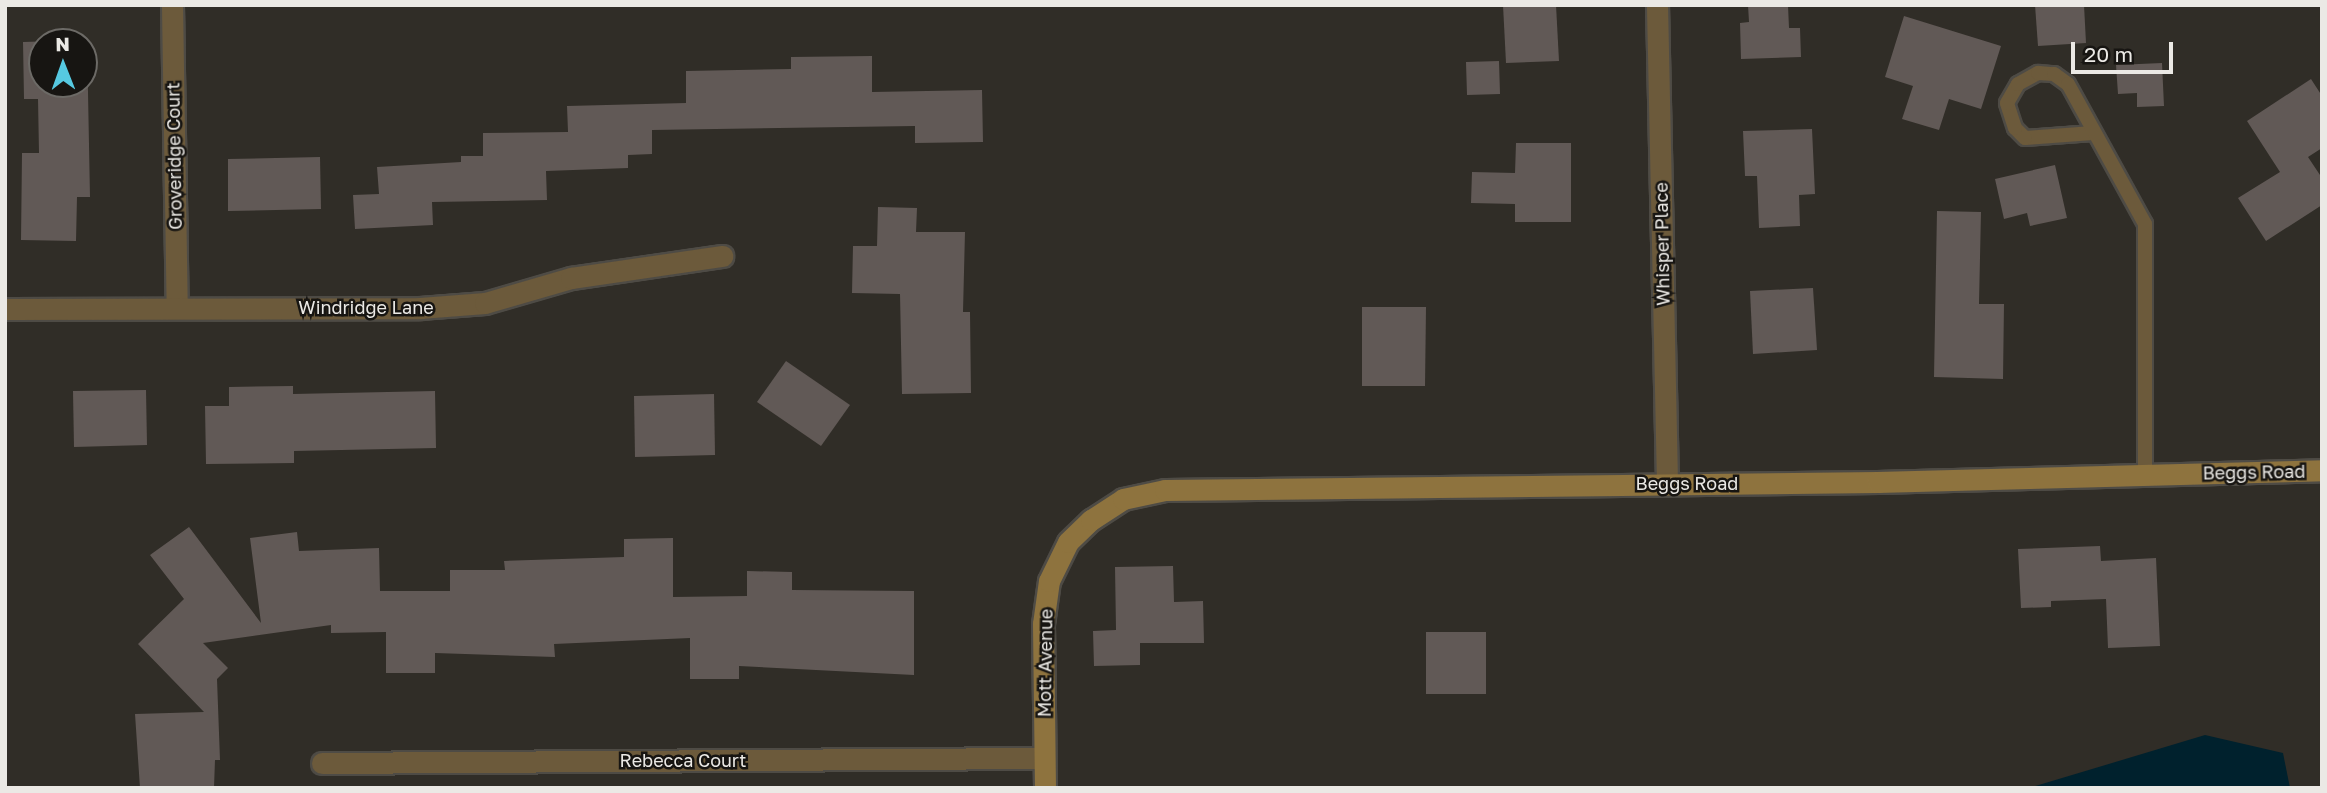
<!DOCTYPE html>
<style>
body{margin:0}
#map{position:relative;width:2327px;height:793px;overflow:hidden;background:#302d27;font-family:"Golos Text",sans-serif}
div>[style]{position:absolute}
.water>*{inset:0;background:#00212d}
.building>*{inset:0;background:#615956}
.roads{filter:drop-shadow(2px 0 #4e4b45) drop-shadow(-2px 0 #4e4b45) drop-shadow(0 2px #4e4b45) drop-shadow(0 -2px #4e4b45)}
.lane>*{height:14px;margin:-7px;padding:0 7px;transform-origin:7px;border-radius:7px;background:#6c5a3b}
.street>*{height:21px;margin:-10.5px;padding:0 10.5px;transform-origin:10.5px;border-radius:10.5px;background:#6c5a3b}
.secondary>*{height:21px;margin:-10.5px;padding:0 10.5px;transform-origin:10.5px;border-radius:10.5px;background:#8e733e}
span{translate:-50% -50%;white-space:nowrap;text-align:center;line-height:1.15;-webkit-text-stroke:5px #171512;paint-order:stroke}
.street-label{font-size:18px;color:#ebe9e5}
.frame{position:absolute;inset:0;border:7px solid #ebe9e5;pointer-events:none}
.north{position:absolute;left:28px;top:28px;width:70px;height:70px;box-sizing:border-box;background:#171512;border:2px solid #6c6a66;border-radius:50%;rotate:359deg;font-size:19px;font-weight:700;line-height:28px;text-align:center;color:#ebe9e5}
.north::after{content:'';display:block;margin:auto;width:24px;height:32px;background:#56c9e1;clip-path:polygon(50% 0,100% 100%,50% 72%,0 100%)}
.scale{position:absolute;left:2071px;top:42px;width:102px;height:32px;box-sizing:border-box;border:4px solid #ebe9e5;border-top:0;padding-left:9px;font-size:21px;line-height:24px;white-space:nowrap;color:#ebe9e5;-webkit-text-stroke:5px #171512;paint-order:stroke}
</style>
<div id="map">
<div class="water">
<div style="clip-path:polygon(2205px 735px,2283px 753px,2290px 788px,2029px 788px)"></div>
</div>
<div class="building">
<div style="clip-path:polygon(1503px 5px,1556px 5px,1559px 61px,1506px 63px)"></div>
<div style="clip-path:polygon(1748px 5px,1788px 5px,1789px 28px,1800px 28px,1801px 57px,1741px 59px,1740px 23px,1749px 22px)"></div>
<div style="clip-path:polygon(2035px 5px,2084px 5px,2086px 43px,2038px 46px)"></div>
<div style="clip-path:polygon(1904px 16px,2001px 46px,1981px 109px,1949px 99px,1939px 130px,1902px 119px,1913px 86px,1885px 77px)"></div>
<div style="clip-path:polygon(evenodd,87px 40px,90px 197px,77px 197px,76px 241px,21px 240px,22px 153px,39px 153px,38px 99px,24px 99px,23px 42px,87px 40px,42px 42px,84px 42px,84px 84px,42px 84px,42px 42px)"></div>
<div style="clip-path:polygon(872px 56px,872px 92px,982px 90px,983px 142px,915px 143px,915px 126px,652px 130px,652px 154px,628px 155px,628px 168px,546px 171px,547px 200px,432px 202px,433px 225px,355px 229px,353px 195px,379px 194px,377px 167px,461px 162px,461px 156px,483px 156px,483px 133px,568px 132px,567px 106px,686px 103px,686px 71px,791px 69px,791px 57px)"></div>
<div style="clip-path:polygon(1499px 61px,1500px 94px,1467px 95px,1466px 62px)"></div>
<div style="clip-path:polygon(2162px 63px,2164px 106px,2137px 107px,2137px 93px,2118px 94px,2116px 65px)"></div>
<div style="clip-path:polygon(2311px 79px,2322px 96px,2322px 148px,2308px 157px,2322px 178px,2322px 205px,2266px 241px,2238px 198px,2280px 172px,2247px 121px)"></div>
<div style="clip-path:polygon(1812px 129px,1815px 194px,1799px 195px,1800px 226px,1759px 228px,1757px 176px,1745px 176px,1743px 131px)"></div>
<div style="clip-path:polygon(1516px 143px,1571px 143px,1571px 222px,1515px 222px,1515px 204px,1471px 203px,1472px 172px,1515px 173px)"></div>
<div style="clip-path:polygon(320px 157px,321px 209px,228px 211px,228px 159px)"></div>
<div style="clip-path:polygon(2055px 165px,2067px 218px,2030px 226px,2027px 213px,2004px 219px,1995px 179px)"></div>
<div style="clip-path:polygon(878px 207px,917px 208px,916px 232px,965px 232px,963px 312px,970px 312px,971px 393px,902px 394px,900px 294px,852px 293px,853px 246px,877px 246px)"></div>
<div style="clip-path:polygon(1937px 211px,1981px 212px,1979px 304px,2004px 304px,2003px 379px,1934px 377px)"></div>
<div style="clip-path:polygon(1813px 288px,1817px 350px,1753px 354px,1750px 291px)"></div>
<div style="clip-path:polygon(1362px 307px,1426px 307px,1425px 386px,1362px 386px)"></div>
<div style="clip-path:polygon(786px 361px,850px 405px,821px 446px,757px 402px)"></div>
<div style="clip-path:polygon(293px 386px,293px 394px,435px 391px,436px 448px,294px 451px,294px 463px,206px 464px,205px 406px,229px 406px,229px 387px)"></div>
<div style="clip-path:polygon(146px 390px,147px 445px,74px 447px,73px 391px)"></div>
<div style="clip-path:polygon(714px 394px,715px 455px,635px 457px,634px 396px)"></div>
<div style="clip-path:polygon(189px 527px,261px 623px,250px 538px,297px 532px,299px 551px,379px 548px,380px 591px,450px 591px,450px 570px,505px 570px,504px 561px,624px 557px,624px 539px,673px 538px,673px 597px,747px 596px,747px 571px,792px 572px,792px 590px,914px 591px,914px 675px,739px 666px,739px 679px,690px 679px,690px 638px,554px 644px,555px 657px,435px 653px,435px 673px,386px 673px,386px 632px,331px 633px,331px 625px,203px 643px,228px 668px,217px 679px,220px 760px,215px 760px,214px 788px,140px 788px,135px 714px,204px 712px,138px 644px,184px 599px,150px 555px)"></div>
<div style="clip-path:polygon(2100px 546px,2101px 561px,2156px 558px,2160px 646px,2108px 648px,2106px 599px,2051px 601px,2051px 607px,2021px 608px,2018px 549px)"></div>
<div style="clip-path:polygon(1173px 566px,1174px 602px,1203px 601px,1204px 643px,1140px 643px,1140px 665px,1094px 666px,1093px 631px,1116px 630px,1115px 567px)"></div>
<div style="clip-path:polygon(1426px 632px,1486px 632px,1486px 694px,1426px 694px)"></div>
</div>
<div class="roads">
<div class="lane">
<div style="left:2093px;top:133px;width:68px;rotate:175.8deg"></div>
<div style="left:2025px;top:138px;width:14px;rotate:-135deg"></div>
<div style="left:2015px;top:128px;width:26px;rotate:-108deg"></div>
<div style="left:2007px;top:103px;width:22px;rotate:-60deg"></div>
<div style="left:2018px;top:84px;width:23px;rotate:-29deg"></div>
<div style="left:2038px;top:73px;width:16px;rotate:4deg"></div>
<div style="left:2054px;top:74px;width:17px;rotate:36deg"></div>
<div style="left:2068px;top:84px;width:160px;rotate:61.2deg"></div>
<div style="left:2145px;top:224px;width:251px;rotate:90deg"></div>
</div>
<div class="street">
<div style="left:172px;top:5px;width:302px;rotate:89.1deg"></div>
<div style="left:1657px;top:5px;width:478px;rotate:88.8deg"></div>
<div style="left:5px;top:309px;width:415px;rotate:-0.1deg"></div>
<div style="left:420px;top:308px;width:65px;rotate:-4.4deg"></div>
<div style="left:485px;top:303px;width:90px;rotate:-16.2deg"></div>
<div style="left:571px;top:278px;width:153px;rotate:-8.3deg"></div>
<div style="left:322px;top:763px;width:722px;rotate:-0.4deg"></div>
</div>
<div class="secondary">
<div style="left:1045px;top:788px;width:164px;rotate:-90.7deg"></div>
<div style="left:1043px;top:624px;width:43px;rotate:-82.1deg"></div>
<div style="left:1049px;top:581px;width:43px;rotate:-64deg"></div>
<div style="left:1068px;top:542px;width:32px;rotate:-44deg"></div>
<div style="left:1091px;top:520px;width:38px;rotate:-33deg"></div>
<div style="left:1123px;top:499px;width:43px;rotate:-12.1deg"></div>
<div style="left:1165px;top:490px;width:713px;rotate:-0.64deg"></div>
<div style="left:1878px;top:482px;width:444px;rotate:-1.5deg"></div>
</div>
</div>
<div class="street-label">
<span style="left:174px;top:156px;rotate:-91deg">Groveridge Court</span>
<span style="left:1662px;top:244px;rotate:-91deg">Whisper Place</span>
<span style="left:366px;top:307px">Windridge Lane</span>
<span style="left:2254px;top:472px;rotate:-1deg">Beggs Road</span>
<span style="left:1687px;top:483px">Beggs Road</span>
<span style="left:1045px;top:663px;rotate:-89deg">Mott Avenue</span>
<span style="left:683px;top:760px">Rebecca Court</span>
</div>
<div class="frame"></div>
<div class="north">N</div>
<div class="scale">20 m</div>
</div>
